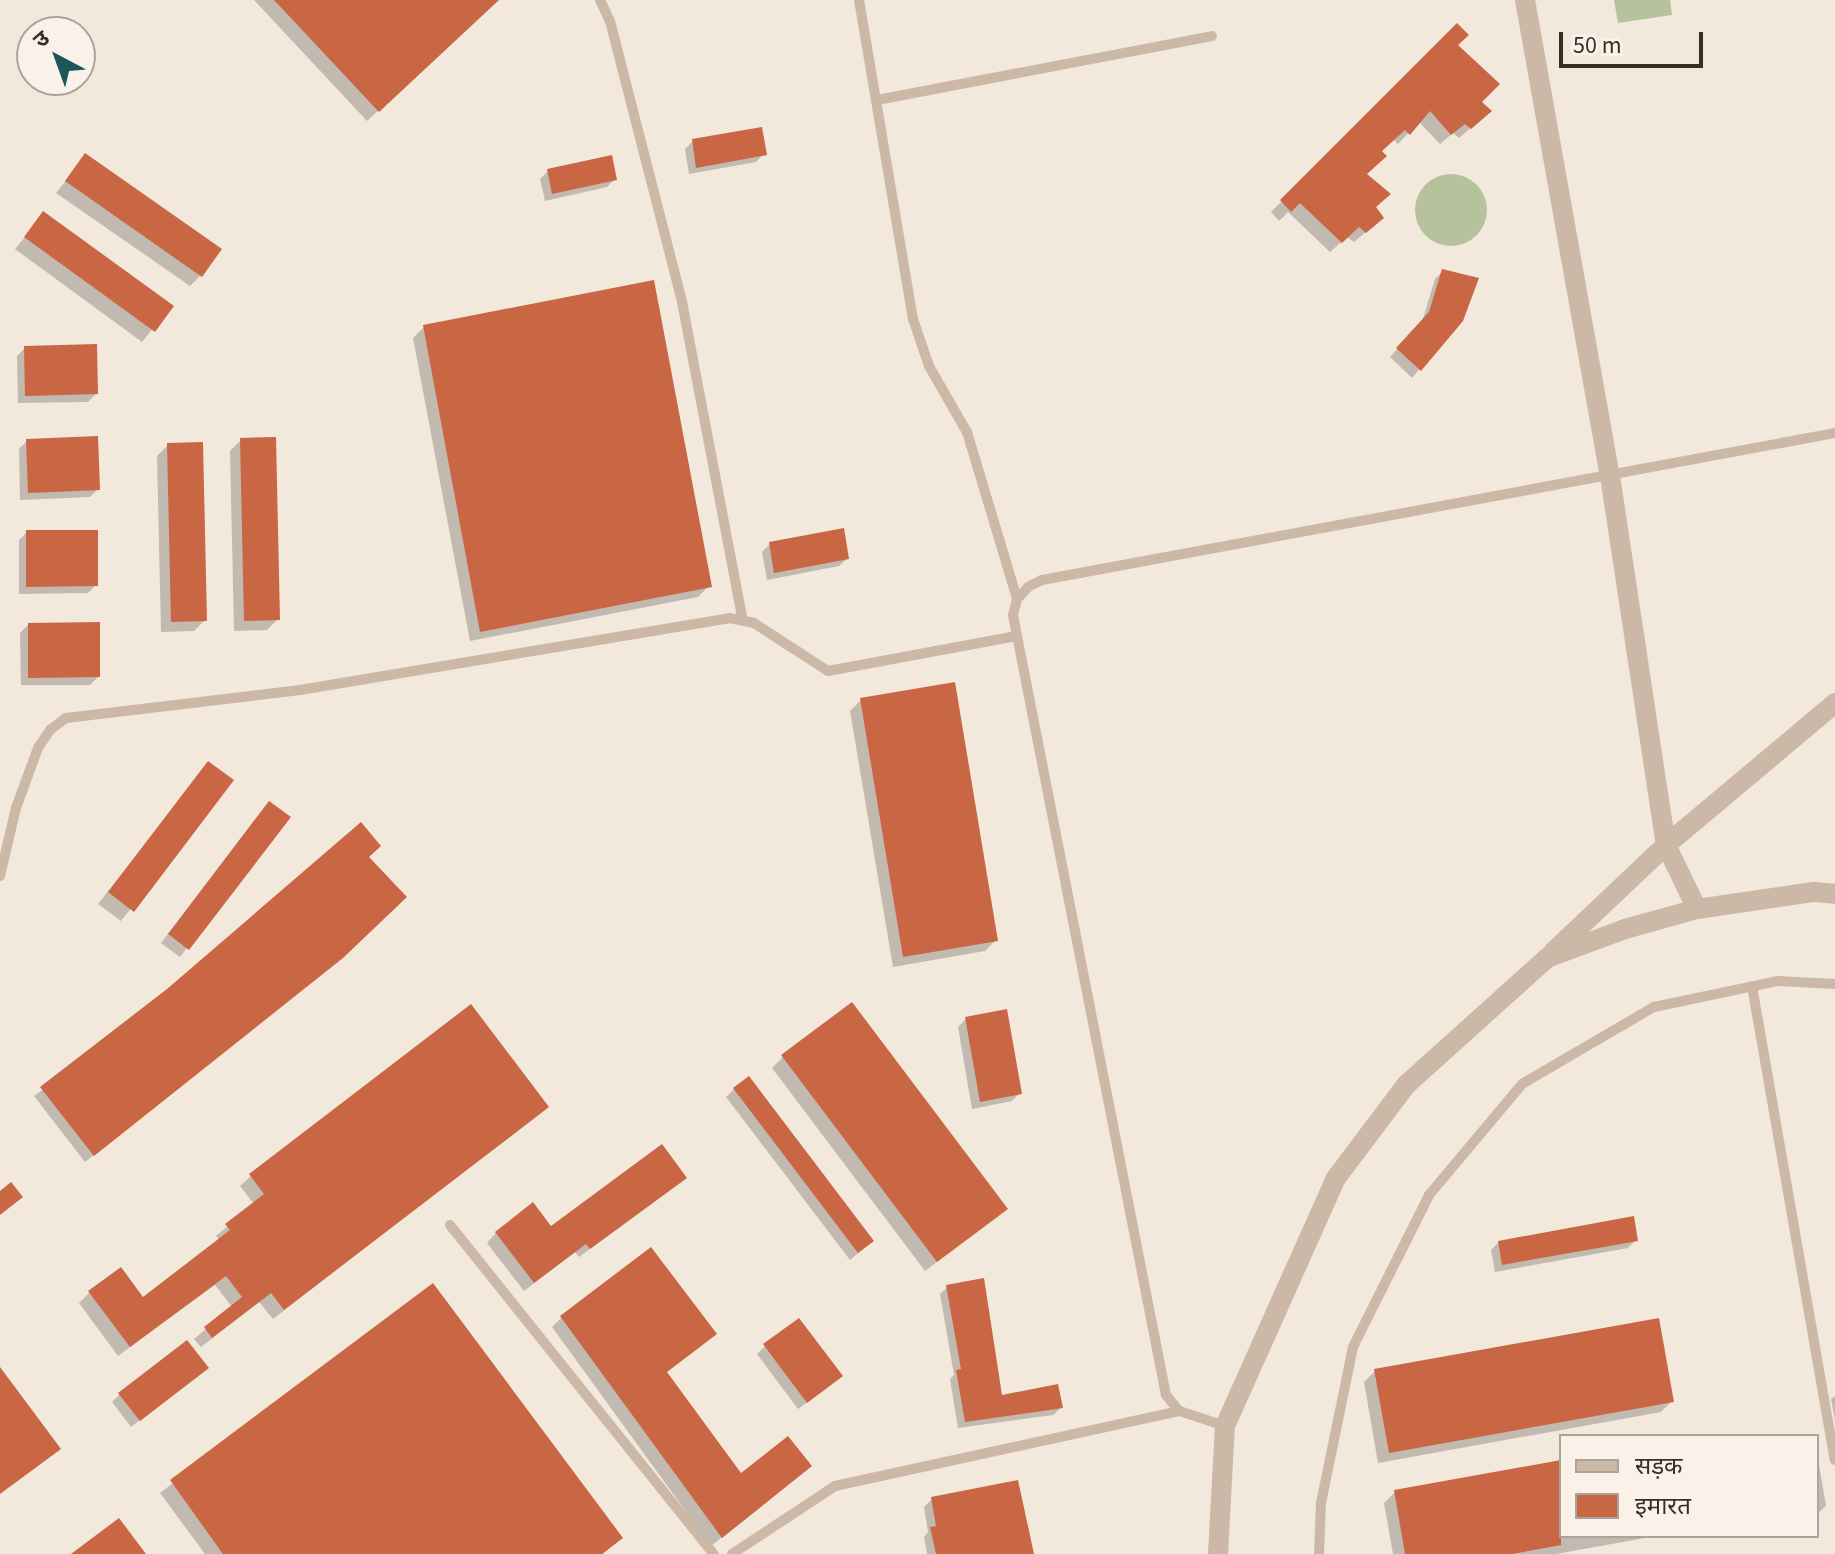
<!DOCTYPE html>
<meta charset="utf-8">
<style>
body{margin:0}
#map{position:relative;width:1835px;height:1554px;overflow:hidden;background:#f3e8dc;font-family:"Source Sans 3","Noto Sans Devanagari",sans-serif}
div>[style]{position:absolute}
.green>*{inset:0;background:#b5c29b}
.round{border-radius:50%}
.shadow>*{inset:0;background:#0003}
.building>*{inset:0;background:#c96643}
.lane>*{height:10px;margin:-5px;padding:0 5px;transform-origin:5px;border-radius:5px;background:#cbb8a7}
.street>*{height:20px;margin:-10px;padding:0 10px;transform-origin:10px;border-radius:10px;background:#cbb8a7}
span{translate:-50% -50%;white-space:nowrap;text-align:center;line-height:1.15;-webkit-text-stroke:6px #faf2e9;paint-order:stroke}
.legend{position:absolute;left:1559px;top:1434px;width:260px;height:104px;box-sizing:border-box;background:#faf2e9;border:2px solid #aca39c;margin:0;padding:10px 14px;list-style:none;font-size:24px;color:#382d28}
.legend li{display:flex;align-items:center;gap:16px;height:40px}
.legend b{width:40px;border:2px solid #aca39c}
.north{position:absolute;left:16px;top:16px;width:80px;height:80px;box-sizing:border-box;background:#faf2e9;border:2px solid #aca39c;border-radius:50%;rotate:319deg;font-size:22px;font-weight:700;line-height:32px;text-align:center;color:#382d28}
.north::after{content:'';display:block;margin:auto;width:28px;height:36px;background:#1c565b;clip-path:polygon(50% 0,100% 100%,50% 72%,0 100%)}
.scale{position:absolute;left:1559px;top:32px;width:144px;height:36px;box-sizing:border-box;border:4px solid #382d28;border-top:0;padding-left:10px;font-size:24px;line-height:28px;white-space:nowrap;color:#382d28;-webkit-text-stroke:6px #faf2e9;paint-order:stroke}
</style>
<div id="map">
<div class="green">
<div style="clip-path:polygon(1614px 0,1670px 0,1672px 15px,1618px 23px)"></div>
<div class="round" style="left:1415px;top:174px;width:72px;height:72px"></div>
</div>
<div class="shadow">
<div style="clip-path:polygon(254px 0,497px 0,367px 121px)"></div>
<div style="clip-path:polygon(1457px 26px,1455px 46px,1479px 103px,1478px 122px,1459px 138px,1453px 133px,1440px 144px,1419px 122px,1398px 144px,1393px 139px,1379px 152px,1365px 174px,1374px 208px,1371px 228px,1354px 242px,1347px 237px,1330px 252px,1288px 212px,1279px 221px,1271px 212px)"></div>
<div style="clip-path:polygon(693px 141px,764px 154px,756px 162px,689px 174px,685px 149px)"></div>
<div style="clip-path:polygon(85px 156px,200px 276px,190px 286px,56px 193px)"></div>
<div style="clip-path:polygon(548px 171px,615px 179px,607px 187px,545px 201px,540px 179px)"></div>
<div style="clip-path:polygon(44px 214px,171px 306px,142px 342px,15px 249px)"></div>
<div style="clip-path:polygon(1443px 271px,1461px 320px,1412px 378px,1390px 357px,1422px 322px,1435px 279px)"></div>
<div style="clip-path:polygon(424px 327px,709px 586px,698px 597px,470px 641px,413px 338px)"></div>
<div style="clip-path:polygon(25px 348px,96px 394px,88px 402px,18px 403px,17px 356px)"></div>
<div style="clip-path:polygon(241px 440px,278px 619px,267px 630px,234px 631px,230px 451px)"></div>
<div style="clip-path:polygon(27px 441px,98px 489px,90px 497px,20px 500px,19px 449px)"></div>
<div style="clip-path:polygon(168px 445px,205px 620px,194px 631px,161px 632px,157px 456px)"></div>
<div style="clip-path:polygon(27px 532px,96px 585px,88px 593px,19px 594px,19px 540px)"></div>
<div style="clip-path:polygon(770px 544px,847px 559px,839px 566px,767px 580px,762px 552px)"></div>
<div style="clip-path:polygon(28px 625px,98px 677px,90px 685px,21px 685px,20px 633px)"></div>
<div style="clip-path:polygon(861px 700px,996px 940px,985px 951px,893px 967px,850px 711px)"></div>
<div style="clip-path:polygon(208px 763px,231px 781px,121px 921px,98px 904px)"></div>
<div style="clip-path:polygon(262px 811px,288px 817px,180px 957px,161px 943px)"></div>
<div style="clip-path:polygon(366px 857px,332px 966px,85px 1162px,34px 1096px)"></div>
<div style="clip-path:polygon(966px 1019px,1020px 1093px,1012px 1101px,972px 1109px,958px 1027px)"></div>
<div style="clip-path:polygon(783px 1057px,994px 1219px,925px 1271px,772px 1068px)"></div>
<div style="clip-path:polygon(734px 1089px,872px 1241px,850px 1260px,726px 1097px)"></div>
<div style="clip-path:polygon(547px 1107px,273px 1319px,259px 1302px,201px 1347px,194px 1339px,232px 1307px,215px 1285px,118px 1356px,79px 1303px,90px 1292px,143px 1300px,220px 1241px,216px 1236px,254px 1204px,240px 1186px,251px 1176px)"></div>
<div style="clip-path:polygon(674px 1187px,579px 1257px,575px 1252px,524px 1291px,487px 1243px,496px 1233px,551px 1228px)"></div>
<div style="clip-path:polygon(1636px 1240px,1628px 1248px,1495px 1272px,1491px 1250px,1499px 1242px)"></div>
<div style="clip-path:polygon(433px 1285px,621px 1538px,603px 1554px,205px 1554px,160px 1493px)"></div>
<div style="clip-path:polygon(947px 1287px,1001px 1397px,1061px 1408px,1053px 1415px,958px 1428px,950px 1379px,954px 1375px,940px 1294px)"></div>
<div style="clip-path:polygon(561px 1318px,665px 1373px,741px 1476px,800px 1475px,711px 1546px,552px 1327px)"></div>
<div style="clip-path:polygon(765px 1346px,832px 1384px,798px 1409px,757px 1354px)"></div>
<div style="clip-path:polygon(1375px 1371px,1672px 1401px,1661px 1412px,1378px 1463px,1364px 1382px)"></div>
<div style="clip-path:polygon(198px 1375px,131px 1427px,112px 1402px,119px 1395px)"></div>
<div style="clip-path:polygon(1835px 1396px,1835px 1420px,1831px 1399px)"></div>
<div style="clip-path:polygon(1817px 1453px,1826px 1506px,1817px 1514px)"></div>
<div style="clip-path:polygon(1561px 1462px,1561px 1536px,1656px 1536px,1556px 1554px,1393px 1554px,1384px 1503px,1395px 1492px)"></div>
<div style="clip-path:polygon(932px 1499px,1031px 1554px,927px 1554px,924px 1537px,928px 1532px,924px 1507px)"></div>
</div>
<div class="building">
<div style="clip-path:polygon(274px 0,499px 0,379px 112px)"></div>
<div style="clip-path:polygon(1457px 23px,1469px 35px,1458px 45px,1500px 84px,1482px 102px,1492px 111px,1471px 129px,1465px 124px,1451px 135px,1430px 111px,1410px 135px,1405px 130px,1382px 151px,1387px 156px,1367px 174px,1391px 194px,1376px 207px,1384px 218px,1366px 233px,1359px 227px,1342px 243px,1300px 203px,1291px 212px,1280px 200px)"></div>
<div style="clip-path:polygon(762px 127px,767px 155px,696px 168px,692px 139px)"></div>
<div style="clip-path:polygon(85px 153px,222px 249px,202px 277px,65px 181px)"></div>
<div style="clip-path:polygon(612px 155px,617px 180px,552px 194px,547px 169px)"></div>
<div style="clip-path:polygon(43px 211px,174px 306px,155px 332px,24px 237px)"></div>
<div style="clip-path:polygon(1442px 269px,1479px 278px,1463px 321px,1421px 371px,1396px 348px,1429px 312px)"></div>
<div style="clip-path:polygon(654px 280px,712px 587px,480px 632px,423px 325px)"></div>
<div style="clip-path:polygon(97px 344px,98px 394px,25px 396px,24px 346px)"></div>
<div style="clip-path:polygon(98px 436px,100px 490px,28px 493px,26px 439px)"></div>
<div style="clip-path:polygon(276px 437px,280px 620px,244px 621px,240px 438px)"></div>
<div style="clip-path:polygon(203px 442px,207px 621px,171px 622px,167px 443px)"></div>
<div style="clip-path:polygon(844px 528px,849px 559px,774px 573px,769px 542px)"></div>
<div style="clip-path:polygon(26px 530px,98px 530px,98px 586px,26px 587px)"></div>
<div style="clip-path:polygon(100px 622px,100px 677px,28px 678px,28px 623px)"></div>
<div style="clip-path:polygon(955px 682px,998px 941px,903px 957px,860px 698px)"></div>
<div style="clip-path:polygon(208px 761px,234px 780px,134px 912px,108px 892px)"></div>
<div style="clip-path:polygon(269px 801px,291px 817px,189px 950px,168px 934px)"></div>
<div style="clip-path:polygon(361px 822px,381px 846px,369px 857px,407px 897px,343px 958px,94px 1156px,40px 1087px,167px 989px)"></div>
<div style="clip-path:polygon(852px 1002px,1008px 1209px,937px 1262px,781px 1055px)"></div>
<div style="clip-path:polygon(471px 1004px,549px 1107px,284px 1310px,271px 1293px,212px 1338px,204px 1327px,242px 1297px,226px 1276px,130px 1347px,88px 1291px,121px 1267px,143px 1297px,230px 1230px,225px 1224px,264px 1194px,249px 1174px)"></div>
<div style="clip-path:polygon(1007px 1009px,1022px 1094px,980px 1102px,965px 1017px)"></div>
<div style="clip-path:polygon(749px 1076px,874px 1241px,858px 1253px,733px 1088px)"></div>
<div style="clip-path:polygon(662px 1144px,687px 1178px,590px 1249px,586px 1244px,534px 1283px,495px 1232px,533px 1202px,551px 1226px)"></div>
<div style="clip-path:polygon(11px 1182px,23px 1197px,0 1215px,0 1191px)"></div>
<div style="clip-path:polygon(1634px 1216px,1638px 1241px,1502px 1265px,1498px 1241px)"></div>
<div style="clip-path:polygon(651px 1247px,717px 1334px,667px 1372px,741px 1473px,788px 1436px,812px 1466px,722px 1538px,560px 1316px)"></div>
<div style="clip-path:polygon(984px 1278px,1002px 1395px,1058px 1384px,1063px 1408px,965px 1422px,956px 1370px,961px 1369px,946px 1285px)"></div>
<div style="clip-path:polygon(433px 1283px,623px 1538px,602px 1554px,223px 1554px,170px 1480px)"></div>
<div style="clip-path:polygon(799px 1318px,843px 1376px,807px 1403px,763px 1344px)"></div>
<div style="clip-path:polygon(1659px 1318px,1674px 1402px,1389px 1453px,1374px 1369px)"></div>
<div style="clip-path:polygon(187px 1340px,209px 1368px,140px 1421px,118px 1393px)"></div>
<div style="clip-path:polygon(0 1367px,61px 1449px,0 1494px)"></div>
<div style="clip-path:polygon(1561px 1460px,1561px 1545px,1512px 1554px,1405px 1554px,1394px 1490px)"></div>
<div style="clip-path:polygon(1018px 1480px,1034px 1554px,936px 1554px,930px 1527px,936px 1526px,931px 1497px)"></div>
<div style="clip-path:polygon(119px 1518px,146px 1554px,71px 1554px)"></div>
</div>
<div class="lane">
<div style="left:600px;top:0;width:23px;rotate:65deg"></div>
<div style="left:610px;top:21px;width:290px;rotate:75.6deg"></div>
<div style="left:682px;top:302px;width:322px;rotate:79.2deg"></div>
<div style="left:859px;top:0;width:324px;rotate:80.4deg"></div>
<div style="left:913px;top:319px;width:50px;rotate:71.2deg"></div>
<div style="left:929px;top:366px;width:76px;rotate:60.1deg"></div>
<div style="left:967px;top:432px;width:174px;rotate:73.3deg"></div>
<div style="left:877px;top:100px;width:341px;rotate:-10.8deg"></div>
<div style="left:0;top:876px;width:70px;rotate:-76.8deg"></div>
<div style="left:16px;top:808px;width:64px;rotate:-69.9deg"></div>
<div style="left:38px;top:748px;width:22px;rotate:-56deg"></div>
<div style="left:50px;top:730px;width:20px;rotate:-37deg"></div>
<div style="left:66px;top:718px;width:236px;rotate:-6.8deg"></div>
<div style="left:300px;top:690px;width:435px;rotate:-9.5deg"></div>
<div style="left:729px;top:618px;width:25px;rotate:11deg"></div>
<div style="left:754px;top:623px;width:88px;rotate:33deg"></div>
<div style="left:828px;top:671px;width:192px;rotate:-10.5deg"></div>
<div style="left:1752px;top:986px;width:481px;rotate:80.1deg"></div>
<div style="left:450px;top:1225px;width:422px;rotate:51.3deg"></div>
<div style="left:1225px;top:1426px;width:48px;rotate:-161.9deg"></div>
<div style="left:1179px;top:1411px;width:21px;rotate:-129deg"></div>
<div style="left:1166px;top:1395px;width:795px;rotate:-101.1deg"></div>
<div style="left:1013px;top:615px;width:16px;rotate:-76deg"></div>
<div style="left:1017px;top:599px;width:16px;rotate:-47deg"></div>
<div style="left:1028px;top:587px;width:16px;rotate:-27deg"></div>
<div style="left:1042px;top:580px;width:807px;rotate:-10.5deg"></div>
<div style="left:732px;top:1554px;width:123px;rotate:-33.4deg"></div>
<div style="left:835px;top:1486px;width:352px;rotate:-12.3deg"></div>
<div style="left:1319px;top:1554px;width:51px;rotate:-87.8deg"></div>
<div style="left:1321px;top:1503px;width:159px;rotate:-78.4deg"></div>
<div style="left:1353px;top:1347px;width:170px;rotate:-63.4deg"></div>
<div style="left:1429px;top:1195px;width:145px;rotate:-50deg"></div>
<div style="left:1522px;top:1084px;width:153px;rotate:-30.3deg"></div>
<div style="left:1654px;top:1007px;width:126px;rotate:-11.9deg"></div>
<div style="left:1777px;top:981px;width:58px;rotate:3deg"></div>
</div>
<div class="street">
<div style="left:1525px;top:0;width:484px;rotate:79.9deg"></div>
<div style="left:1610px;top:476px;width:373px;rotate:81.4deg"></div>
<div style="left:1666px;top:845px;width:71px;rotate:64.2deg"></div>
<div style="left:1553px;top:952px;width:156px;rotate:-43.4deg"></div>
<div style="left:1666px;top:845px;width:221px;rotate:-40deg"></div>
<div style="left:1218px;top:1554px;width:128px;rotate:-86.9deg"></div>
<div style="left:1225px;top:1426px;width:272px;rotate:-65.9deg"></div>
<div style="left:1336px;top:1178px;width:116px;rotate:-53deg"></div>
<div style="left:1406px;top:1085px;width:190px;rotate:-42deg"></div>
<div style="left:1547px;top:958px;width:83px;rotate:-20.4deg"></div>
<div style="left:1625px;top:929px;width:75px;rotate:-15.5deg"></div>
<div style="left:1697px;top:909px;width:118px;rotate:-8.3deg"></div>
<div style="left:1814px;top:892px;width:21px;rotate:5deg"></div>
</div>
<ul class="legend">
<li><b style="height:10px;background:#cbb8a7"></b>सड़क</li>
<li><b style="height:22px;background:#c96643"></b>इमारत</li>
</ul>
<div class="north">उ</div>
<div class="scale">50 m</div>
</div>
